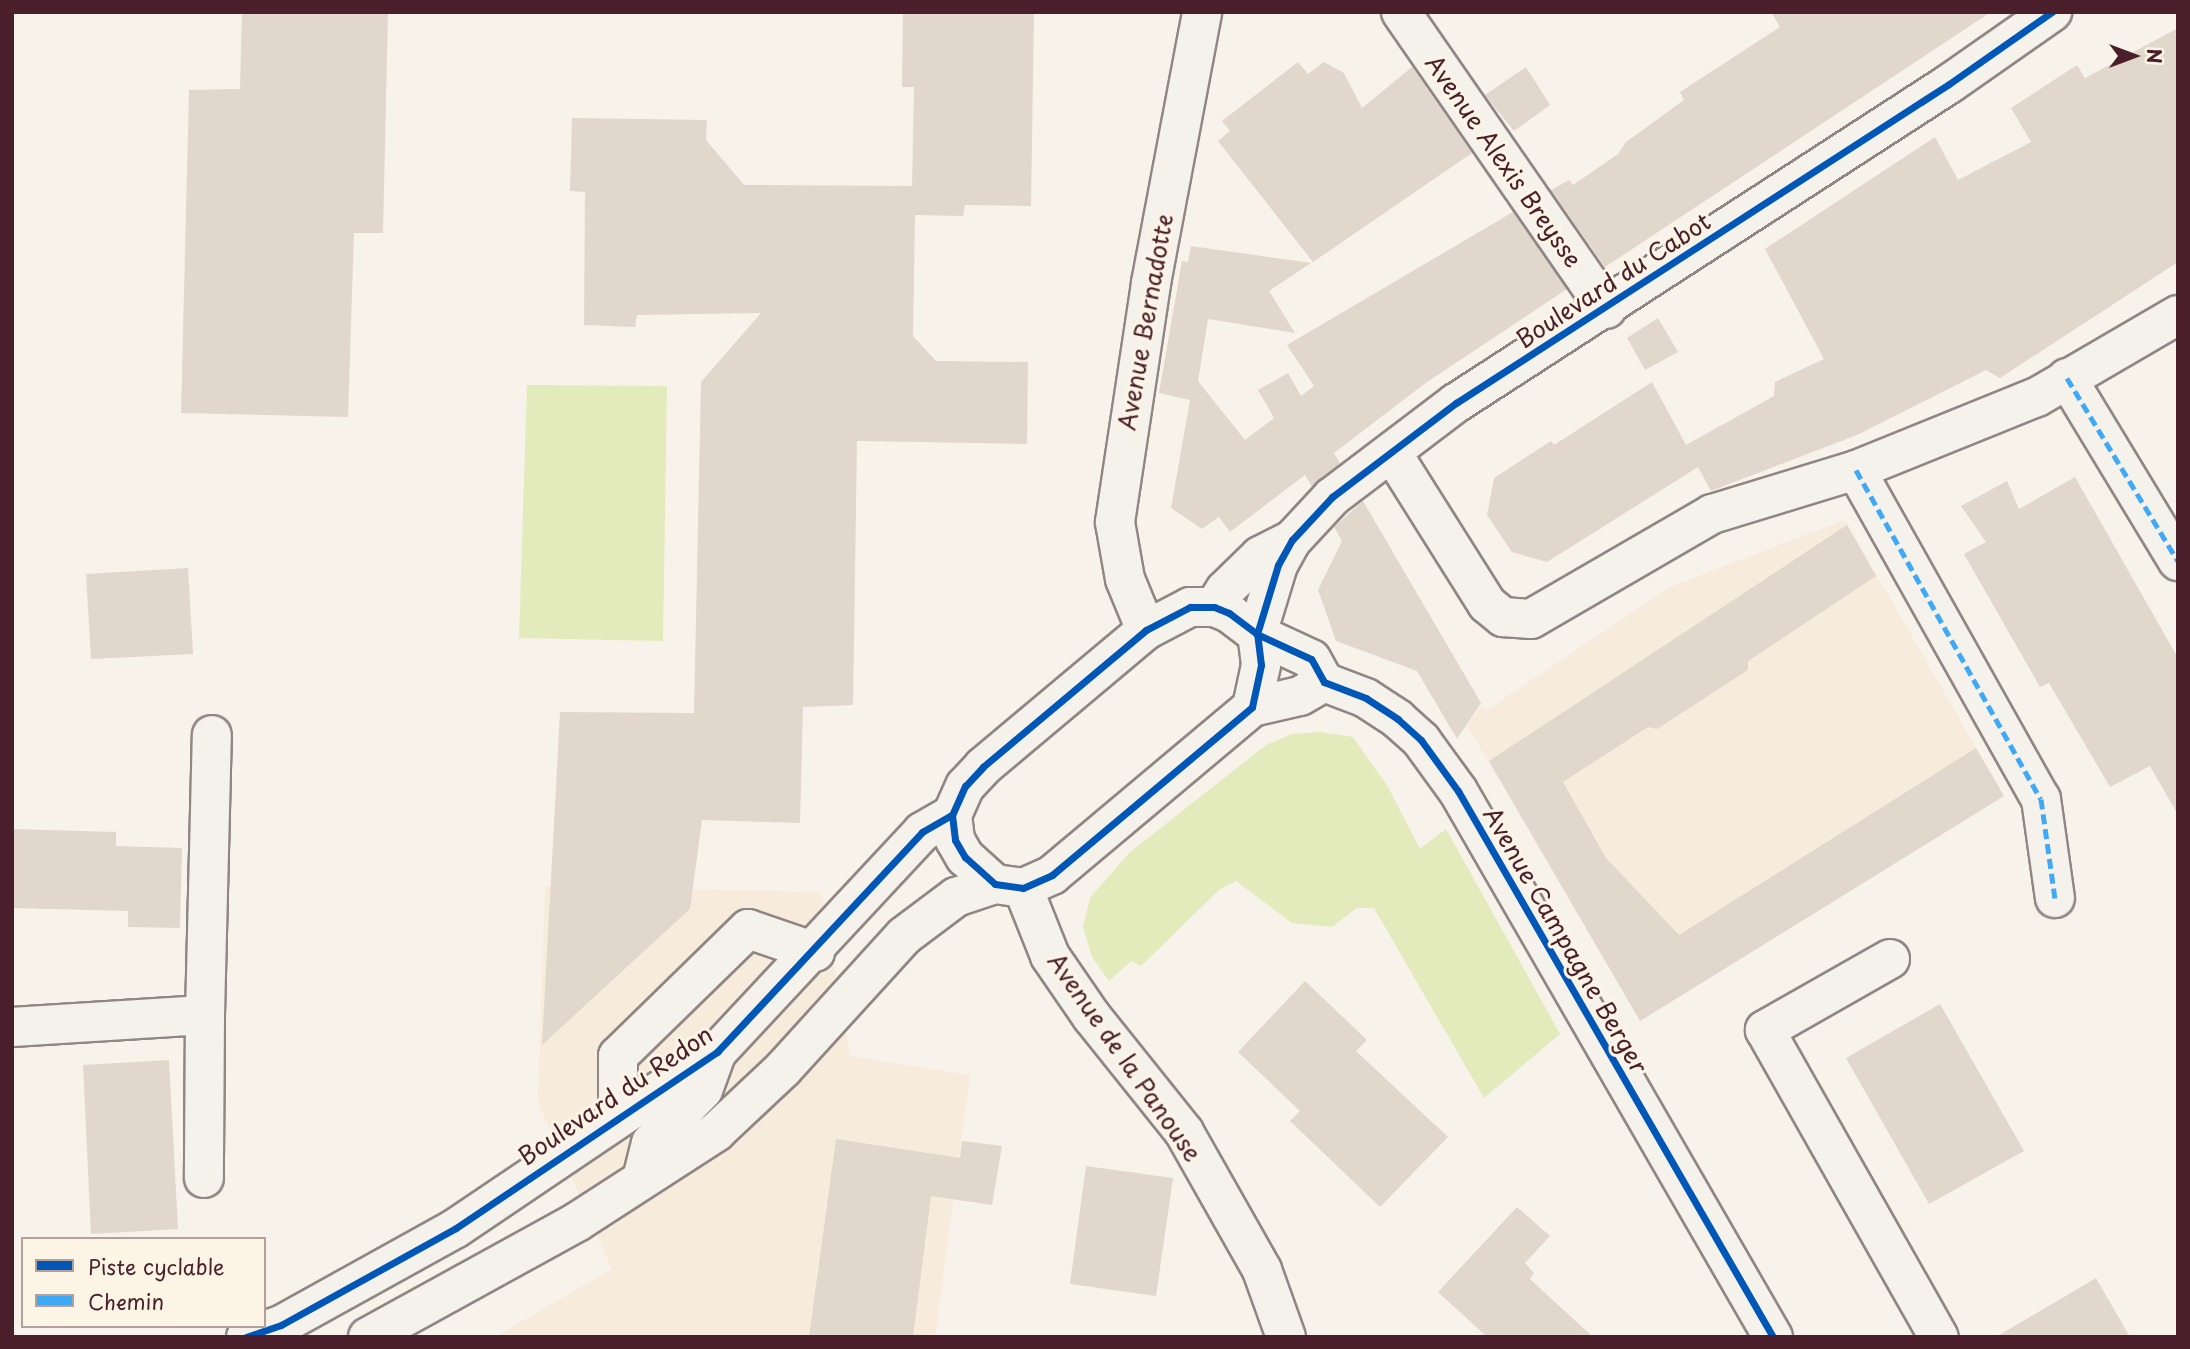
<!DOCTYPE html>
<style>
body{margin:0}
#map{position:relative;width:2190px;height:1349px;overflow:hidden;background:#f7f3ea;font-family:"Playpen Sans",sans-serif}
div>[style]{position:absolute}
.built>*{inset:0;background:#f7ebdb}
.green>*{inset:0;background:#e3eabb}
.building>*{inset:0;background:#e2d7cd}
.roads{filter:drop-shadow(2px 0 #908684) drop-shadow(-2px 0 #908684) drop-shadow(0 2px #908684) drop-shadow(0 -2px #908684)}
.minor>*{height:38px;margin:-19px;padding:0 19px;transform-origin:19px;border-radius:19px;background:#f5f2ec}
.quiet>*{height:5px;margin-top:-2.5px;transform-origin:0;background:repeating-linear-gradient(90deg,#3fa9f5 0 10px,transparent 0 15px)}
.cycleway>*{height:7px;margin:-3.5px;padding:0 3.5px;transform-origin:3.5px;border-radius:3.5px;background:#0057b8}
span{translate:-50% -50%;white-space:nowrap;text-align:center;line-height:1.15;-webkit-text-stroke:6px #fcf5e5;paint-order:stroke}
.street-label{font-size:24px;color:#4a1f2b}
.frame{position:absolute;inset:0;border:14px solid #4a1f2b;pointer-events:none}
.legend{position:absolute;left:21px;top:1237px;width:245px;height:91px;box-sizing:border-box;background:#fcf5e5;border:2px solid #b59f9b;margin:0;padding:9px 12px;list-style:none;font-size:21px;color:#4a1f2b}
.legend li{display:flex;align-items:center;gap:14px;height:35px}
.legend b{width:35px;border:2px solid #b59f9b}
.north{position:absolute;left:2099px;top:21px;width:70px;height:70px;-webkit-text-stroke:5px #fcf5e5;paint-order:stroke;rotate:90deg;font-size:19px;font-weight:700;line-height:28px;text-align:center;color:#4a1f2b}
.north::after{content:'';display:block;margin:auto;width:24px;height:32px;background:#4a1f2b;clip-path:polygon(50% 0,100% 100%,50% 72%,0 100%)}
</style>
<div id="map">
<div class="built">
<div style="clip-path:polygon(1845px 520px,2004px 796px,1640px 1021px,1467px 725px,1482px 705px,1487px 710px,1672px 586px)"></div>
<div style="clip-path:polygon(545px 886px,821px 892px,850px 1056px,970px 1075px,935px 1337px,495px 1337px,612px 1269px,538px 1102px)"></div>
</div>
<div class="green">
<div style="clip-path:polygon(527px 385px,667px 386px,663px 641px,519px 638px)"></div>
<div style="clip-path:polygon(1321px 732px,1353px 737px,1388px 787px,1420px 849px,1446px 829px,1560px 1034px,1484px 1098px,1374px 908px,1357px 908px,1332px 927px,1292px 923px,1236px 881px,1220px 889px,1141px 966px,1131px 961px,1109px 981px,1092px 957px,1083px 927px,1090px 898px,1130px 852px,1266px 745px,1292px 734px)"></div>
</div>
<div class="building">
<div style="clip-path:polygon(242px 12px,388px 12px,383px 233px,354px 233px,348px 417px,181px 413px,189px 90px,240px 89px)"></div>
<div style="clip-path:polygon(903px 12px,1034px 12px,1031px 206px,965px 205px,963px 216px,915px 215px,913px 336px,936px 361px,1028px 362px,1027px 444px,857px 441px,853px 705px,803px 707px,800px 823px,702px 820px,690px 909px,542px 1045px,560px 712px,694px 713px,701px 382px,761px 313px,637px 315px,635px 327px,584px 325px,585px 192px,570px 191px,572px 118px,707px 120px,706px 140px,744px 185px,912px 186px,914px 87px,902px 87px)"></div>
<div style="clip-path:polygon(1771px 12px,1991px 12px,1605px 267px,1551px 190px,1569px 180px,1573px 185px,1618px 154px,1626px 142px,1684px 100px,1680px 92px,1780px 27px)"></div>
<div style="clip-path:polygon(2178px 28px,2178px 262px,2000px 378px,1986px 370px,1857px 435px,1711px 491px,1698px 467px,1547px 562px,1512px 552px,1487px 515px,1494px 478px,1551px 441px,1554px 445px,1652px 382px,1686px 445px,1774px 396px,1775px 382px,1824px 359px,1765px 249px,1935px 137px,1958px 180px,2031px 142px,2011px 108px,2077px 65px,2085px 78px)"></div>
<div style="clip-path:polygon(1298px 62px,1308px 74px,1324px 62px,1344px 73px,1362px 108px,1412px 67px,1472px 153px,1313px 262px,1218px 141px,1230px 131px,1222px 121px)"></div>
<div style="clip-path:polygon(1526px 67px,1550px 105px,1514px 131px,1485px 95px)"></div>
<div style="clip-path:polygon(1513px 212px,1567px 289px,1427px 382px,1334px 453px,1340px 463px,1312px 487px,1305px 475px,1230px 532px,1219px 517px,1202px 529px,1171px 508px,1190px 400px,1159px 393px,1182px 261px,1188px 262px,1191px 246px,1311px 263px,1269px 291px,1295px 333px,1208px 319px,1198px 381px,1245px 440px,1274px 418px,1258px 390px,1288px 373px,1301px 396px,1314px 386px,1287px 345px)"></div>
<div style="clip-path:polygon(1658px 318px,1678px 352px,1645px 370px,1627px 338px)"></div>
<div style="clip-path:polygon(2075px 477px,2178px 658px,2178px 815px,2150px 766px,2110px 787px,2049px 683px,2040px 687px,1964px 554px,1986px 542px,1961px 506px,2007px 481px,2019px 509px)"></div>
<div style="clip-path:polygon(1363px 501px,1481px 703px,1457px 739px,1417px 671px,1336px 641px,1318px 590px,1342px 541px,1334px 527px)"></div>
<div style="clip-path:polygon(1847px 525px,1876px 576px,1748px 661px,1748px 670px,1657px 729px,1648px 727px,1563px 782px,1606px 858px,1679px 935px,1976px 748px,2004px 796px,1640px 1021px,1489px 761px)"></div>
<div style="clip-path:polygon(188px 568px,193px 654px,91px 659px,86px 574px)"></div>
<div style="clip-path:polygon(12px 829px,116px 832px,116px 846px,182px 848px,180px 928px,128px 927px,128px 911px,12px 908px)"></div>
<div style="clip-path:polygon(1305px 981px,1367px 1040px,1356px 1051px,1448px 1137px,1380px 1207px,1290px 1121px,1300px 1111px,1238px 1052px)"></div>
<div style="clip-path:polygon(1940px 1004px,2024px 1151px,1929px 1204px,1846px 1058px)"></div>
<div style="clip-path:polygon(169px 1060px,178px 1229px,91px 1234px,83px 1065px)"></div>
<div style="clip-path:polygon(836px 1139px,960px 1158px,962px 1141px,1002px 1146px,992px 1205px,931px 1196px,913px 1337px,809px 1337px)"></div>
<div style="clip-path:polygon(1086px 1166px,1173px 1178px,1156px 1296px,1070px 1284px)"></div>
<div style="clip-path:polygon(1517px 1207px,1550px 1236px,1525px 1263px,1534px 1273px,1530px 1279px,1593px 1337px,1487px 1337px,1438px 1292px)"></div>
<div style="clip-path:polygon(2096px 1278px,2130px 1337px,1996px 1337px)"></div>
</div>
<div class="roads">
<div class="minor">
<div style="left:1401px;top:12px;width:361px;rotate:55.3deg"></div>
<div style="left:2067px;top:378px;width:214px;rotate:58.8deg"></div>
<div style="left:1392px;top:453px;width:178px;rotate:57.8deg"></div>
<div style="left:1487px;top:604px;width:21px;rotate:39deg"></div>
<div style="left:1503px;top:617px;width:28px;rotate:4deg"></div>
<div style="left:1531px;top:619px;width:209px;rotate:-30.1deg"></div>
<div style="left:1712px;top:514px;width:151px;rotate:-17deg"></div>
<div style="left:1856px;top:470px;width:195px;rotate:-22deg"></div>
<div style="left:2037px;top:397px;width:163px;rotate:-30.2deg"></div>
<div style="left:1856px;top:470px;width:377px;rotate:60.7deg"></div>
<div style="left:2041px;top:799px;width:100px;rotate:82deg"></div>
<div style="left:1214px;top:607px;width:20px;rotate:-57deg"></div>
<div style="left:1225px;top:590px;width:49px;rotate:-44.2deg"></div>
<div style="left:1260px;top:556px;width:36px;rotate:-27deg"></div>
<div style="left:1146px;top:630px;width:55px;rotate:-112.4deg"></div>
<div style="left:1125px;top:579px;width:58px;rotate:-100deg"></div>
<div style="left:1115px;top:522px;width:242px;rotate:-81.4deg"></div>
<div style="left:1151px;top:283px;width:276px;rotate:-79.3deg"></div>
<div style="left:1252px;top:707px;width:49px;rotate:-12.9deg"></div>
<div style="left:1300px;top:696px;width:28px;rotate:-30deg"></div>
<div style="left:1023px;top:888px;width:73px;rotate:68.3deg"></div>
<div style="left:1050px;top:956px;width:74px;rotate:55.5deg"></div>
<div style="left:1092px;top:1017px;width:147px;rotate:51.3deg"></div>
<div style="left:1184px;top:1132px;width:159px;rotate:60.5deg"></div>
<div style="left:1262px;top:1270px;width:71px;rotate:70.3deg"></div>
<div style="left:1890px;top:959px;width:144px;rotate:150.4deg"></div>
<div style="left:1765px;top:1030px;width:353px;rotate:60.5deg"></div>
<div style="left:205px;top:1015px;width:280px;rotate:-88.6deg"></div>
<div style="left:12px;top:1027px;width:193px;rotate:-3.6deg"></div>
<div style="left:205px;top:1015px;width:163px;rotate:90.4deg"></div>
<div style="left:618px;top:1117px;width:61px;rotate:-90deg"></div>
<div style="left:618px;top:1056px;width:182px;rotate:-44.3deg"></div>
<div style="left:748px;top:929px;width:71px;rotate:18.9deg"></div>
<div style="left:642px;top:1179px;width:37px;rotate:-76deg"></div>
<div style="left:651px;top:1143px;width:74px;rotate:-45.5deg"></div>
<div style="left:703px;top:1090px;width:38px;rotate:-70deg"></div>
<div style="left:246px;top:1337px;width:37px;rotate:-19deg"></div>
<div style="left:281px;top:1325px;width:200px;rotate:-29deg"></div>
<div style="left:456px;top:1228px;width:315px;rotate:-34deg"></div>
<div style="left:717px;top:1052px;width:301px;rotate:-47deg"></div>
<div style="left:922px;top:832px;width:34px;rotate:-30deg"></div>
<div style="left:368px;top:1337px;width:239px;rotate:-28.8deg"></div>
<div style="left:577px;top:1222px;width:166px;rotate:-32.9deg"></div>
<div style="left:716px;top:1132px;width:92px;rotate:-43.2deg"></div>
<div style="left:783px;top:1069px;width:180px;rotate:-47.7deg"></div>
<div style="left:904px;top:936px;width:65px;rotate:-36.9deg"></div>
<div style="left:956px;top:897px;width:41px;rotate:-18.4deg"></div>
<div style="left:1773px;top:1337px;width:630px;rotate:-119.98deg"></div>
<div style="left:1458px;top:791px;width:63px;rotate:-126deg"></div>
<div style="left:1421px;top:740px;width:31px;rotate:-138deg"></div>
<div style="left:1398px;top:719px;width:38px;rotate:-147deg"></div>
<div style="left:1366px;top:698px;width:45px;rotate:-159.1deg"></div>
<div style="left:1324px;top:682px;width:26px;rotate:-119deg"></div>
<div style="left:1311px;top:659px;width:60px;rotate:-155.2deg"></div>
<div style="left:1257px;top:634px;width:35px;rotate:-143deg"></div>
<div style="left:1229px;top:613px;width:16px;rotate:-158deg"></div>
<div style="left:1214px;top:607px;width:24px;rotate:180deg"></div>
<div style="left:1190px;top:607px;width:50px;rotate:152.4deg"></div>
<div style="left:1146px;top:630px;width:213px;rotate:140deg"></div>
<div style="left:983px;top:767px;width:26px;rotate:133deg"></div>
<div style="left:965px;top:786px;width:32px;rotate:114deg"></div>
<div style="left:952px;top:815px;width:25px;rotate:83deg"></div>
<div style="left:955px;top:840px;width:20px;rotate:60deg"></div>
<div style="left:965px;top:857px;width:40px;rotate:42deg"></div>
<div style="left:995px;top:884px;width:28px;rotate:8deg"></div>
<div style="left:1023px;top:888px;width:32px;rotate:-24deg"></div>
<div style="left:1052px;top:875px;width:261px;rotate:-40deg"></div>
<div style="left:1252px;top:707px;width:43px;rotate:-77.9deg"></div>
<div style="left:1261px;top:665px;width:31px;rotate:-97deg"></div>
<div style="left:1257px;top:634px;width:72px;rotate:-73.1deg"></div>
<div style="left:1278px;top:565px;width:29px;rotate:-61deg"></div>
<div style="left:1292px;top:540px;width:59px;rotate:-47.1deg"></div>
<div style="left:1332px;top:497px;width:156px;rotate:-37.2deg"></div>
<div style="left:1456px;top:403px;width:587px;rotate:-32.91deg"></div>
<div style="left:1949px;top:84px;width:126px;rotate:-35deg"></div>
</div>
</div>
<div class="quiet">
<div style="left:2067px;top:378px;width:214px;rotate:58.8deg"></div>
<div style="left:1856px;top:470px;width:377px;rotate:60.7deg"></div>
<div style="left:2041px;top:799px;width:100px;rotate:82deg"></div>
</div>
<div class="cycleway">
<div style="left:246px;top:1337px;width:37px;rotate:-19deg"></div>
<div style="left:281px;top:1325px;width:200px;rotate:-29deg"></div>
<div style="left:456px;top:1228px;width:315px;rotate:-34deg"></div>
<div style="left:717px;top:1052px;width:301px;rotate:-47deg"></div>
<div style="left:922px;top:832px;width:34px;rotate:-30deg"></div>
<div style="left:1773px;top:1337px;width:630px;rotate:-119.98deg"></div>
<div style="left:1458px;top:791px;width:63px;rotate:-126deg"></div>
<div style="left:1421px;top:740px;width:31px;rotate:-138deg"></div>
<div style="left:1398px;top:719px;width:38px;rotate:-147deg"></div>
<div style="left:1366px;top:698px;width:45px;rotate:-159.1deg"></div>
<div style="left:1324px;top:682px;width:26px;rotate:-119deg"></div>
<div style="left:1311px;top:659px;width:60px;rotate:-155.2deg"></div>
<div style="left:1257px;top:634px;width:35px;rotate:-143deg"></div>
<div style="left:1229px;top:613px;width:16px;rotate:-158deg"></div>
<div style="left:1214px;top:607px;width:24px;rotate:180deg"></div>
<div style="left:1190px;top:607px;width:50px;rotate:152.4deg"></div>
<div style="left:1146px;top:630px;width:213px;rotate:140deg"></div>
<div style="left:983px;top:767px;width:26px;rotate:133deg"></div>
<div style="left:965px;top:786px;width:32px;rotate:114deg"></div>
<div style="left:952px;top:815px;width:25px;rotate:83deg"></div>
<div style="left:955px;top:840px;width:20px;rotate:60deg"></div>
<div style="left:965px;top:857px;width:40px;rotate:42deg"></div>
<div style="left:995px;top:884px;width:28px;rotate:8deg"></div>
<div style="left:1023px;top:888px;width:32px;rotate:-24deg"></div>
<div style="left:1052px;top:875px;width:261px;rotate:-40deg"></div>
<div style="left:1252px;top:707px;width:43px;rotate:-77.9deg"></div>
<div style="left:1261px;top:665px;width:31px;rotate:-97deg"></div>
<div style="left:1257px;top:634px;width:72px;rotate:-73.1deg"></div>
<div style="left:1278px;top:565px;width:29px;rotate:-61deg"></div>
<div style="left:1292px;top:540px;width:59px;rotate:-47.1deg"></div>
<div style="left:1332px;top:497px;width:156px;rotate:-37.2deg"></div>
<div style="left:1456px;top:403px;width:587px;rotate:-32.91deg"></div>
<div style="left:1949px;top:84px;width:126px;rotate:-35deg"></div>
</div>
<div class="street-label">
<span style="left:1504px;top:161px;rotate:55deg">Avenue Alexis Breysse</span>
<span style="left:1613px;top:280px;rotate:-33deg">Boulevard du Cabot</span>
<span style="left:1145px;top:322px;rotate:-80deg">Avenue Bernadotte</span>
<span style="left:1566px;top:940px;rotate:60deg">Avenue Campagne Berger</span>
<span style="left:1125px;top:1057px;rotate:55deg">Avenue de la Panouse</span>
<span style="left:615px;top:1095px;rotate:-34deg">Boulevard du Redon</span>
</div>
<div class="frame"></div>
<ul class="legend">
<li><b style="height:9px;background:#0057b8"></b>Piste cyclable</li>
<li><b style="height:9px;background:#3fa9f5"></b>Chemin</li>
</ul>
<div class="north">N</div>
</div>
